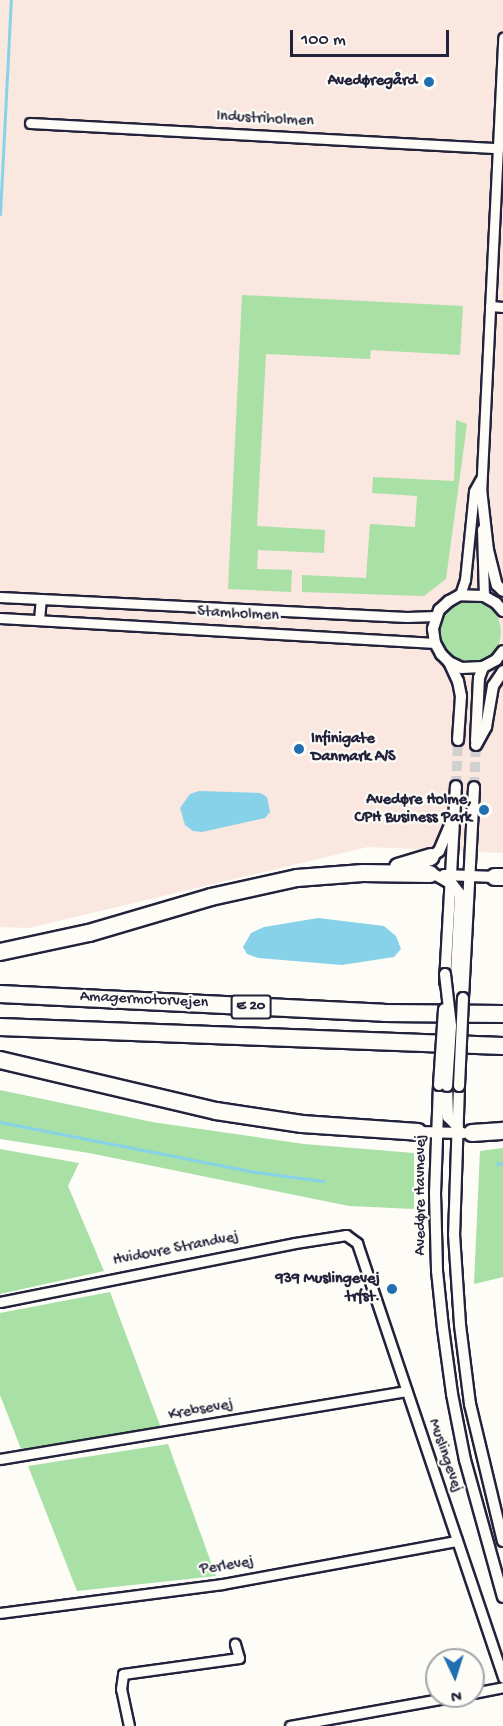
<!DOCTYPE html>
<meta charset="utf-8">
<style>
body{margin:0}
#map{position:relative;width:503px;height:1726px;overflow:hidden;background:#fdfcf7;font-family:"Gochi Hand",sans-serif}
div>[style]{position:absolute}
.built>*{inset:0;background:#f9e7e0}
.green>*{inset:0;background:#a8e0a5}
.round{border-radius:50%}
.water>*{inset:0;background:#88d2e9}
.stream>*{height:3px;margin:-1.5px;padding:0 1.5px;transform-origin:1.5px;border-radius:1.5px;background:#88d2e9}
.tertiary-tunnel>*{height:10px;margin-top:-5px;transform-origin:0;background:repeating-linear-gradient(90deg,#d1d0d1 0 10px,transparent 0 15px)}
.roads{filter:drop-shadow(2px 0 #22223b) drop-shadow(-2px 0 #22223b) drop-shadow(0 2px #22223b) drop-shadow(0 -2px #22223b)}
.minor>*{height:9px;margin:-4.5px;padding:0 4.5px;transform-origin:4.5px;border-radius:4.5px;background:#fdfcf7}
.tertiary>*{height:10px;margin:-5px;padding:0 5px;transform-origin:5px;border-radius:5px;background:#fdfcf7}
.motorway>*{height:16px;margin:-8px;padding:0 8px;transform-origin:8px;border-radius:8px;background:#fdfcf7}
.bridges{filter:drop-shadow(2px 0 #22223b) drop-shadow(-2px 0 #22223b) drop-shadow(0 2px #22223b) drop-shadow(0 -2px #22223b)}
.tertiary-bridge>*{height:10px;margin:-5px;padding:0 5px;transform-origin:5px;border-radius:5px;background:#fdfcf7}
.dots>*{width:16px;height:16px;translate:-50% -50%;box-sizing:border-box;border:3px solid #fdfcf7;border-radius:50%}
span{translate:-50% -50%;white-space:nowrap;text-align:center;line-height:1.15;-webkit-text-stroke:4.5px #fdfcf7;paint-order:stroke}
.shield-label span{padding:2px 4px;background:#fdfcf7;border:2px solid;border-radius:4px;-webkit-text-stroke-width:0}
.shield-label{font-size:15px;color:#22223b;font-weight:700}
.poi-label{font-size:16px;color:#22223b;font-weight:700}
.right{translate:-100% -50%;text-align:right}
.left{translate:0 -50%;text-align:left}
.street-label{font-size:16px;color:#22223b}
.north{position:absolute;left:425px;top:1648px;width:60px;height:60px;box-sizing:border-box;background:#fdfcf7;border:2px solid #a5a5ac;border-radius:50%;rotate:176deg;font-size:16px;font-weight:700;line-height:24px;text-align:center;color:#22223b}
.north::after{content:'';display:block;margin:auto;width:21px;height:27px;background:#1f6fb2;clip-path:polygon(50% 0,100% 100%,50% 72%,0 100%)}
.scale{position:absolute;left:290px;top:30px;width:159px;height:27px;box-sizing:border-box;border:3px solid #22223b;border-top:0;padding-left:8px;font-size:18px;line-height:21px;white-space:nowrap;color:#22223b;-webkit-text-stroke:4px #fdfcf7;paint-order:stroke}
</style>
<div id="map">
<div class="built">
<div style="clip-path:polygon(0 0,503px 0,503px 853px,368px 847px,29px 928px,0 927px)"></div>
</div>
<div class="green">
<div style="clip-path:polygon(242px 295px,463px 306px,460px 355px,371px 350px,370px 359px,266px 354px,257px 526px,325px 530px,324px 553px,258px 550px,257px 569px,292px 570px,291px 592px,228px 589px)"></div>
<div style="clip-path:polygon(456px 420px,467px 424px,446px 579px,424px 596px,302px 592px,302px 575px,366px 578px,370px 524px,415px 527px,417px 496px,372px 493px,373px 477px,454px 481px)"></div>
<div class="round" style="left:439px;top:601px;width:62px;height:62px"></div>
<div style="clip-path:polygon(0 1090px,152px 1122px,304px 1144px,414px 1153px,414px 1209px,349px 1206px,89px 1153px,0 1139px)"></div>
<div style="clip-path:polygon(503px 1148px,503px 1277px,474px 1284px,480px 1151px)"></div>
<div style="clip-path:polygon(0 1149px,79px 1163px,68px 1186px,104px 1271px,0 1294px)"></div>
<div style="clip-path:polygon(110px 1292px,161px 1428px,21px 1449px,0 1395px,0 1313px)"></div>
<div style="clip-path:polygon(168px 1444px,216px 1576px,77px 1591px,28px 1466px)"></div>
</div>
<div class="water">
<div style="clip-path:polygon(199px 791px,260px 793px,267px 797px,270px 812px,265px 818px,202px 832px,193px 831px,185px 825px,180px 808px,190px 794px)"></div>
<div style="clip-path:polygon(318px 918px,384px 926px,396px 936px,401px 949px,394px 957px,342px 965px,258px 958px,247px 954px,243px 947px,251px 933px,264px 927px)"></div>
</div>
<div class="stream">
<div style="left:0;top:214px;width:214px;rotate:-87.1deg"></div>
<div style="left:0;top:1122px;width:260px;rotate:11.1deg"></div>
<div style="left:255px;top:1172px;width:69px;rotate:7.5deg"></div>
<div style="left:497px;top:1164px;width:6px;rotate:-9deg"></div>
</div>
<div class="tertiary-tunnel">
<div style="left:456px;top:786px;width:46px;rotate:-87.5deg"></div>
<div style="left:474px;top:787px;width:42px;rotate:-87.3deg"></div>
</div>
<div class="roads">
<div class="minor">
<div style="left:30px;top:123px;width:469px;rotate:3.1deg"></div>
<div style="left:490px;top:306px;width:13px;rotate:4deg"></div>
<div style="left:481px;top:494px;width:457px;rotate:-87.2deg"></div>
<div style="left:482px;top:529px;width:67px;rotate:88.3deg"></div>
<div style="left:460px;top:595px;width:16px;rotate:-72deg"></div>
<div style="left:465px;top:580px;width:89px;rotate:-84.2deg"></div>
<div style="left:474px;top:491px;width:13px;rotate:-61deg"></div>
<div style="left:0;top:597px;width:407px;rotate:2.8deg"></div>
<div style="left:407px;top:617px;width:29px;rotate:-2deg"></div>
<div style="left:0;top:618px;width:436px;rotate:3.3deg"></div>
<div style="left:39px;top:620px;width:21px;rotate:-85deg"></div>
<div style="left:0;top:1302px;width:301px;rotate:-11.3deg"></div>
<div style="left:295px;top:1243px;width:52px;rotate:-8.9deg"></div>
<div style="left:346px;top:1235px;width:14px;rotate:36deg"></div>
<div style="left:357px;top:1243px;width:459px;rotate:71.4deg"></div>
<div style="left:0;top:1459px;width:412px;rotate:-9.5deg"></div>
<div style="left:0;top:1613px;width:224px;rotate:-7.4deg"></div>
<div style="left:222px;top:1584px;width:239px;rotate:-10.4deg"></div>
<div style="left:473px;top:1693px;width:31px;rotate:-11deg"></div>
<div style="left:129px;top:1726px;width:38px;rotate:-102deg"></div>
<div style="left:121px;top:1689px;width:15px;rotate:-82deg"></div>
<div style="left:123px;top:1674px;width:117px;rotate:-7.9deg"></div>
<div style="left:239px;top:1658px;width:15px;rotate:-106deg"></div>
<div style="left:290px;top:1726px;width:169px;rotate:-10.2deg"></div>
</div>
<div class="tertiary">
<div style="left:481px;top:489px;width:61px;rotate:83.5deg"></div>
<div style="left:488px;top:550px;width:36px;rotate:76deg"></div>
<div style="left:497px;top:585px;width:8px;rotate:45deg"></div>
<div style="left:503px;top:611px;width:11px;rotate:-131deg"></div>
<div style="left:496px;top:603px;width:14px;rotate:-150deg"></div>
<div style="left:484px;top:596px;width:24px;rotate:-178deg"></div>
<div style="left:460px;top:595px;width:13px;rotate:151deg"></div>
<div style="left:449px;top:601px;width:13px;rotate:138deg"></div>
<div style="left:439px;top:610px;width:20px;rotate:108deg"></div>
<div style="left:433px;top:629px;width:14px;rotate:82deg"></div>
<div style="left:435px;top:643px;width:13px;rotate:61deg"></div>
<div style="left:441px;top:654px;width:11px;rotate:45deg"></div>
<div style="left:449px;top:662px;width:14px;rotate:25deg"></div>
<div style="left:462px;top:668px;width:21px;rotate:-3deg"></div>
<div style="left:483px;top:667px;width:15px;rotate:-28deg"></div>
<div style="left:496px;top:660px;width:11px;rotate:-52deg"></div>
<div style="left:449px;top:662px;width:21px;rotate:65deg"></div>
<div style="left:458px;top:681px;width:15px;rotate:79deg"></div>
<div style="left:461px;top:696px;width:44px;rotate:93.9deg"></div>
<div style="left:476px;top:741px;width:63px;rotate:-87.3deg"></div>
<div style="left:479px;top:678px;width:12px;rotate:-70deg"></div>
<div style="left:476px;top:745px;width:21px;rotate:-61deg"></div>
<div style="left:486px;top:727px;width:42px;rotate:-80.3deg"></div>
<div style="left:493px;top:686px;width:18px;rotate:-56deg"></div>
<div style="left:431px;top:857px;width:10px;rotate:-37deg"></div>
<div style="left:439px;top:851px;width:30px;rotate:-67deg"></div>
<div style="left:434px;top:874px;width:22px;rotate:30deg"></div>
<div style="left:453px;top:885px;width:11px;rotate:52deg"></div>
<div style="left:460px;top:894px;width:80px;rotate:92.9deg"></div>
<div style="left:456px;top:974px;width:26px;rotate:86deg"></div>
<div style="left:444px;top:875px;width:51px;rotate:2.2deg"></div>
<div style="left:445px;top:982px;width:196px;rotate:-86.8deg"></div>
<div style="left:463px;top:998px;width:211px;rotate:-87deg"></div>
<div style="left:439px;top:1085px;width:108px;rotate:92.1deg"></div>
<div style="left:435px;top:1193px;width:78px;rotate:88.5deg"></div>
<div style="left:437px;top:1271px;width:57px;rotate:84deg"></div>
<div style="left:443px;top:1328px;width:67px;rotate:82.2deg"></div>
<div style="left:452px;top:1394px;width:67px;rotate:78.9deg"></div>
<div style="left:465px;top:1460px;width:142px;rotate:74.5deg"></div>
<div style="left:447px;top:1086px;width:31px;rotate:88deg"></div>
<div style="left:448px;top:1117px;width:14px;rotate:45deg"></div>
<div style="left:459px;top:1086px;width:148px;rotate:91.9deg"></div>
<div style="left:454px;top:1234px;width:91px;rotate:86.2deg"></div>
<div style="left:460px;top:1325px;width:80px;rotate:82.8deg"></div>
<div style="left:470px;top:1404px;width:141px;rotate:76.5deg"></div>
<div style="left:418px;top:1132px;width:45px;rotate:1.3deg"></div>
</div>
<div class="motorway">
<div style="left:398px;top:867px;width:34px;rotate:-17deg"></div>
<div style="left:495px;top:877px;width:8px"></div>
<div style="left:0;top:952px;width:91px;rotate:-12.1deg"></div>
<div style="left:89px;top:933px;width:127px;rotate:-16.4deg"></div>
<div style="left:211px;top:897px;width:88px;rotate:-12.5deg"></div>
<div style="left:297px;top:878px;width:66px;rotate:-4.3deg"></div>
<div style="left:363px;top:873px;width:67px;rotate:0.9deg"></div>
<div style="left:0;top:994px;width:384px;rotate:2.8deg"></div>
<div style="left:384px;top:1013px;width:119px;rotate:0.5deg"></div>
<div style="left:0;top:1027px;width:503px;rotate:2.16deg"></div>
<div style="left:0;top:1060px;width:222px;rotate:13.3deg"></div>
<div style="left:216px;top:1111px;width:87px;rotate:8.6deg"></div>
<div style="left:302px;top:1124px;width:116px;rotate:3.9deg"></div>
<div style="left:472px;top:1133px;width:31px;rotate:-4deg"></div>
</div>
</div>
<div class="bridges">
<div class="tertiary-bridge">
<div style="left:445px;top:974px;width:52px;rotate:83.4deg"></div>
<div style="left:451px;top:1026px;width:60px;rotate:93.8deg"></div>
<div style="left:439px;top:1085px;width:76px;rotate:-86.2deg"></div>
<div style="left:459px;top:1086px;width:88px;rotate:-87.4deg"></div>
</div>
</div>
<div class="dots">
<div style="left:429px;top:82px;background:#1f6fb2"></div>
<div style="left:299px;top:749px;background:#1f6fb2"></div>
<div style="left:484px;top:810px;background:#1f6fb2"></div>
<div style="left:392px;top:1289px;background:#1f6fb2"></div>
</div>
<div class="shield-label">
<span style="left:251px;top:1007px">E 20</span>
</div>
<div class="poi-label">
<span class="right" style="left:417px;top:82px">Avedøregård</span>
<span class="left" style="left:311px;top:749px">Infinigate<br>Danmark A/S</span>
<span class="right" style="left:472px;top:810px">Avedøre Holme,<br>CPH Business Park</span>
<span class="right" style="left:380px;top:1289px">939 Muslingevej<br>trfst.</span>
</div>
<div class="street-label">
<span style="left:265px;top:120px;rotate:3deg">Industriholmen</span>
<span style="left:238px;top:615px;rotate:3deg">Stamholmen</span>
<span style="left:144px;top:1001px;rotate:3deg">Amagermotorvejen</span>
<span style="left:422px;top:1195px;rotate:-90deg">Avedøre Havnevej</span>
<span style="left:176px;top:1250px;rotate:-11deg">Hvidovre Strandvej</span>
<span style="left:201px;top:1411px;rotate:-10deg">Krebsevej</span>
<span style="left:444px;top:1456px;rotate:71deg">Muslingevej</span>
<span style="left:227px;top:1567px;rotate:-9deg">Perlevej</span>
</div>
<div class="north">N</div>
<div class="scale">100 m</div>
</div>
